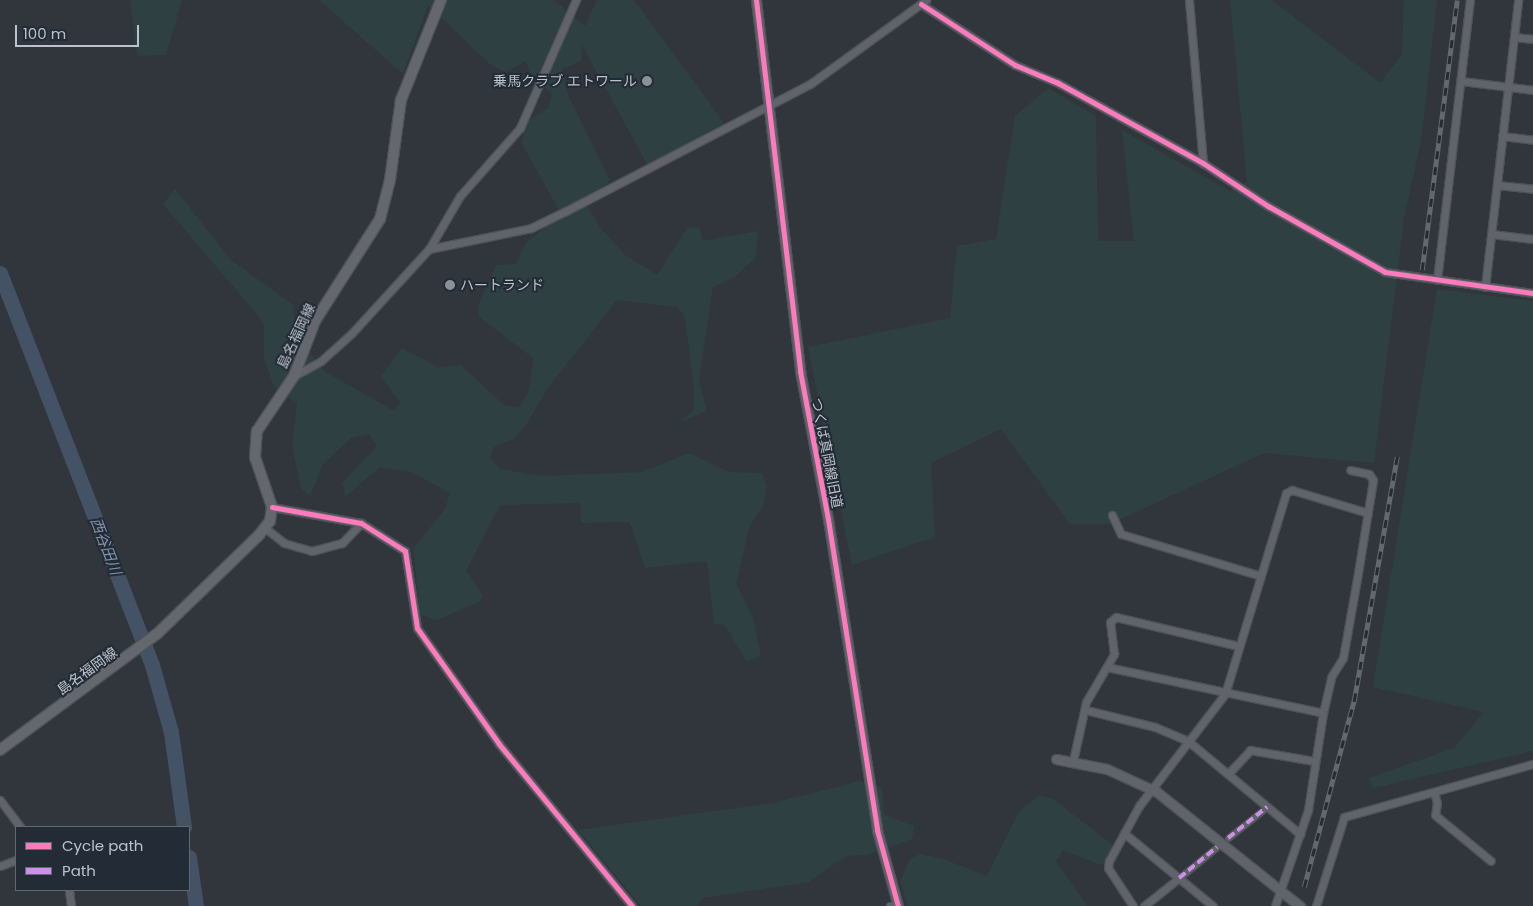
<!DOCTYPE html>
<meta charset="utf-8">
<style>
body{margin:0}
#map{position:relative;width:1533px;height:906px;overflow:hidden;background:#30363c;font-family:Poppins,"Noto Sans JP",sans-serif}
div>[style]{position:absolute}
.green>*{inset:0;background:#2e4042}
.river>*{height:15px;margin:-7.5px;padding:0 7.5px;transform-origin:7.5px;border-radius:7.5px;background:#435365}
.roads{filter:drop-shadow(1px 0 #4e5256) drop-shadow(-1px 0 #4e5256) drop-shadow(0 1px #4e5256) drop-shadow(0 -1px #4e5256)}
.pedestrian>*{height:5px;margin:-2.5px;padding:0 2.5px;transform-origin:2.5px;border-radius:2.5px;background:#60646a}
.minor>*{height:7px;margin:-3.5px;padding:0 3.5px;transform-origin:3.5px;border-radius:3.5px;background:#60646a}
.tertiary>*{height:9px;margin:-4.5px;padding:0 4.5px;transform-origin:4.5px;border-radius:4.5px;background:#60646a}
.secondary>*{height:10px;margin:-5px;padding:0 5px;transform-origin:5px;border-radius:5px;background:#64686e}
.rail>*{height:4.5px;margin-top:-2.25px;transform-origin:0;background:repeating-linear-gradient(90deg,#232c36 0 8px,#64686d 0 16px);box-sizing:border-box;border-block:1px solid #64686d}
.quiet>*{height:4px;margin-top:-2px;transform-origin:0;background:repeating-linear-gradient(90deg,#ce8fe9 0 8px,transparent 0 12px)}
.cycleway>*{height:5px;margin:-2.5px;padding:0 2.5px;transform-origin:2.5px;border-radius:2.5px;background:#fd7abc}
.dots>*{width:14px;height:14px;translate:-50% -50%;box-sizing:border-box;border:2px solid #232c36;border-radius:50%}
span{translate:-50% -50%;white-space:nowrap;text-align:center;line-height:1.15;-webkit-text-stroke:4px #232c36;paint-order:stroke}
.poi-label{font-size:14px;color:#bcc2cb}
.right{translate:-100% -50%;text-align:right}
.left{translate:0 -50%;text-align:left}
.street-label{font-size:14px;color:#bcc2cb}
.water-label{font-size:15px;color:#8194aa;font-style:italic}
.legend{position:absolute;left:15px;top:826px;width:175px;height:65px;box-sizing:border-box;background:#232c36;border:1px solid #606872;margin:0;padding:6px 9px;list-style:none;font-size:15px;color:#bcc2cb}
.legend li{display:flex;align-items:center;gap:10px;height:25px}
.legend b{width:25px;border:1px solid #606872}
.scale{position:absolute;left:15px;top:25px;width:124px;height:22px;box-sizing:border-box;border:2px solid #bcc2cb;border-top:0;padding-left:6px;font-size:15px;line-height:18px;white-space:nowrap;color:#bcc2cb;-webkit-text-stroke:4px #232c36;paint-order:stroke}
</style>
<div id="map">
<div class="green">
<div style="clip-path:polygon(130px 0,182px 0,166px 55px,137px 56px)"></div>
<div style="clip-path:polygon(319px 0,554px 0,585px 26px,597px 0,634px 0,724px 123px,648px 166px,582px 45px,581px 61px,562px 69px,568px 95px,610px 180px,587px 206px,600px 227px,625px 255px,657px 275px,687px 228px,699px 227px,703px 241px,758px 231px,756px 257px,735px 277px,713px 287px,699px 380px,707px 411px,680px 422px,694px 410px,694px 389px,685px 318px,677px 307px,617px 300px,547px 389px,528px 422px,515px 438px,494px 447px,490px 458px,500px 469px,540px 476px,643px 472px,689px 453px,729px 472px,762px 473px,767px 486px,763px 506px,750px 525px,736px 583px,753px 618px,761px 656px,746px 661px,725px 625px,714px 624px,707px 561px,645px 568px,630px 522px,581px 523px,580px 503px,500px 505px,466px 571px,483px 595px,479px 602px,437px 620px,420px 615px,413px 549px,445px 509px,450px 493px,411px 472px,380px 467px,346px 496px,342px 483px,377px 446px,369px 434px,351px 438px,323px 464px,310px 496px,301px 488px,292px 446px,297px 403px,274px 387px,264px 358px,264px 323px,163px 204px,175px 189px,230px 259px,293px 305px,296px 344px,311px 354px,324px 371px,394px 411px,400px 403px,381px 376px,402px 348px,440px 368px,461px 365px,504px 405px,519px 408px,529px 390px,533px 358px,479px 317px,478px 306px,496px 265px,516px 264px,525px 244px,561px 214px,521px 142px,529px 120px,548px 108px,552px 94px,530px 74px,526px 61px,506px 72px,490px 64px,428px 5px,403px 74px)"></div>
<div style="clip-path:polygon(1230px 0,1272px 0,1380px 83px,1402px 54px,1404px 0,1437px 0,1421px 141px,1404px 218px,1374px 463px,1264px 453px,1110px 524px,1070px 524px,1001px 429px,931px 463px,935px 537px,852px 565px,808px 347px,950px 318px,957px 246px,996px 239px,1015px 116px,1048px 88px,1096px 116px,1098px 241px,1134px 241px,1122px 130px,1230px 191px,1247px 182px)"></div>
<div style="clip-path:polygon(1437px 289px,1533px 301px,1533px 751px,1373px 788px,1369px 778px,1454px 748px,1484px 712px,1373px 687px)"></div>
<div style="clip-path:polygon(860px 781px,882px 788px,884px 815px,914px 826px,912px 839px,866px 855px,846px 856px,809px 882px,702px 898px,697px 906px,641px 906px,578px 830px,773px 803px)"></div>
<div style="clip-path:polygon(1039px 795px,1053px 799px,1122px 852px,1101px 865px,1063px 850px,1056px 861px,1087px 906px,908px 906px,900px 882px,909px 860px,920px 854px,943px 859px,987px 876px,1019px 812px)"></div>
</div>
<div class="river">
<div style="left:0;top:273px;width:420px;rotate:68.8deg"></div>
<div style="left:152px;top:665px;width:70px;rotate:74.2deg"></div>
<div style="left:171px;top:732px;width:96px;rotate:82.2deg"></div>
<div style="left:189px;top:857px;width:49px;rotate:81.9deg"></div>
</div>
<div class="roads">
<div class="pedestrian">
<div style="left:1228px;top:838px;width:50px;rotate:-38.5deg"></div>
<div style="left:1179px;top:878px;width:49px;rotate:-39.2deg"></div>
</div>
<div class="minor">
<div style="left:1189px;top:0;width:164px;rotate:85.1deg"></div>
<div style="left:921px;top:4px;width:112px;rotate:33deg"></div>
<div style="left:1015px;top:65px;width:47px;rotate:22.7deg"></div>
<div style="left:1058px;top:83px;width:166px;rotate:28.9deg"></div>
<div style="left:1203px;top:163px;width:78px;rotate:33.5deg"></div>
<div style="left:1268px;top:206px;width:134px;rotate:29.4deg"></div>
<div style="left:1385px;top:272px;width:149px;rotate:8.1deg"></div>
<div style="left:1514px;top:37px;width:19px;rotate:6deg"></div>
<div style="left:1461px;top:81px;width:73px;rotate:7.1deg"></div>
<div style="left:1502px;top:136px;width:31px;rotate:7deg"></div>
<div style="left:1497px;top:185px;width:36px;rotate:6deg"></div>
<div style="left:1491px;top:234px;width:42px;rotate:6.8deg"></div>
<div style="left:429px;top:249px;width:104px;rotate:-11.6deg"></div>
<div style="left:531px;top:228px;width:39px;rotate:-26deg"></div>
<div style="left:566px;top:211px;width:275px;rotate:-27.5deg"></div>
<div style="left:810px;top:84px;width:143px;rotate:-35.9deg"></div>
<div style="left:1437px;top:280px;width:282px;rotate:-83.3deg"></div>
<div style="left:1485px;top:287px;width:289px;rotate:-83.4deg"></div>
<div style="left:294px;top:376px;width:31px;rotate:-29deg"></div>
<div style="left:321px;top:361px;width:42px;rotate:-42.1deg"></div>
<div style="left:352px;top:333px;width:114px;rotate:-47.5deg"></div>
<div style="left:429px;top:249px;width:61px;rotate:-59.7deg"></div>
<div style="left:460px;top:196px;width:91px;rotate:-48.6deg"></div>
<div style="left:520px;top:128px;width:140px;rotate:-66.4deg"></div>
<div style="left:272px;top:507px;width:90px;rotate:10.2deg"></div>
<div style="left:361px;top:523px;width:52px;rotate:32.5deg"></div>
<div style="left:405px;top:551px;width:78px;rotate:81.1deg"></div>
<div style="left:417px;top:628px;width:142px;rotate:54.7deg"></div>
<div style="left:499px;top:744px;width:210px;rotate:50.6deg"></div>
<div style="left:1112px;top:515px;width:21px;rotate:65deg"></div>
<div style="left:1121px;top:534px;width:146px;rotate:16.7deg"></div>
<div style="left:265px;top:528px;width:24px;rotate:38deg"></div>
<div style="left:284px;top:543px;width:29px;rotate:16deg"></div>
<div style="left:312px;top:551px;width:31px;rotate:-15deg"></div>
<div style="left:342px;top:543px;width:28px;rotate:-46deg"></div>
<div style="left:1107px;top:667px;width:221px;rotate:12deg"></div>
<div style="left:1090px;top:711px;width:67px;rotate:13.8deg"></div>
<div style="left:1155px;top:727px;width:36px;rotate:23deg"></div>
<div style="left:1188px;top:741px;width:146px;rotate:39.7deg"></div>
<div style="left:1073px;top:761px;width:60px;rotate:-77.6deg"></div>
<div style="left:1086px;top:702px;width:56px;rotate:-59.7deg"></div>
<div style="left:1114px;top:654px;width:32px;rotate:-97deg"></div>
<div style="left:1110px;top:622px;width:8px;rotate:-40deg"></div>
<div style="left:1116px;top:617px;width:126px;rotate:13.3deg"></div>
<div style="left:1228px;top:774px;width:33px;rotate:-47deg"></div>
<div style="left:1250px;top:750px;width:65px;rotate:9.8deg"></div>
<div style="left:1434px;top:792px;width:11px;rotate:75deg"></div>
<div style="left:1437px;top:803px;width:12px;rotate:99deg"></div>
<div style="left:1435px;top:815px;width:72px;rotate:39.4deg"></div>
<div style="left:0;top:800px;width:34px;rotate:53deg"></div>
<div style="left:1124px;top:833px;width:115px;rotate:39.4deg"></div>
<div style="left:0;top:866px;width:17px;rotate:-21deg"></div>
<div style="left:69px;top:890px;width:16px;rotate:83deg"></div>
<div style="left:890px;top:906px;width:8px;rotate:-7deg"></div>
<div style="left:1133px;top:906px;width:45px;rotate:-123.3deg"></div>
<div style="left:1108px;top:868px;width:7px;rotate:-82deg"></div>
<div style="left:1109px;top:861px;width:63px;rotate:-61.4deg"></div>
<div style="left:1139px;top:806px;width:141px;rotate:-52.5deg"></div>
<div style="left:1225px;top:694px;width:210px;rotate:-73.1deg"></div>
<div style="left:1286px;top:493px;width:7px;rotate:-27deg"></div>
<div style="left:1292px;top:490px;width:79px;rotate:16.8deg"></div>
<div style="left:1144px;top:906px;width:45px;rotate:-38.7deg"></div>
<div style="left:1275px;top:906px;width:102px;rotate:-71deg"></div>
<div style="left:1308px;top:810px;width:98px;rotate:-81.2deg"></div>
<div style="left:1323px;top:713px;width:37px;rotate:-77deg"></div>
<div style="left:1331px;top:677px;width:22px;rotate:-58deg"></div>
<div style="left:1343px;top:658px;width:86px;rotate:-80deg"></div>
<div style="left:1358px;top:573px;width:94px;rotate:-80.8deg"></div>
<div style="left:1373px;top:480px;width:7px;rotate:-124deg"></div>
<div style="left:1369px;top:474px;width:19px;rotate:-168deg"></div>
<div style="left:1316px;top:906px;width:93px;rotate:-72.5deg"></div>
<div style="left:1344px;top:817px;width:196px;rotate:-15.7deg"></div>
</div>
<div class="tertiary">
<div style="left:756px;top:0;width:374px;rotate:83.2deg"></div>
<div style="left:800px;top:371px;width:151px;rotate:79.3deg"></div>
<div style="left:828px;top:519px;width:315px;rotate:81deg"></div>
<div style="left:877px;top:830px;width:79px;rotate:74.6deg"></div>
<div style="left:1056px;top:759px;width:52px;rotate:11.1deg"></div>
<div style="left:1107px;top:769px;width:55px;rotate:24.7deg"></div>
<div style="left:1157px;top:792px;width:183px;rotate:38.6deg"></div>
</div>
<div class="secondary">
<div style="left:0;top:750px;width:195px;rotate:-36.5deg"></div>
<div style="left:157px;top:634px;width:142px;rotate:-44.1deg"></div>
<div style="left:259px;top:535px;width:18px;rotate:-52deg"></div>
<div style="left:270px;top:521px;width:14px;rotate:-82deg"></div>
<div style="left:272px;top:507px;width:53px;rotate:-108.8deg"></div>
<div style="left:255px;top:457px;width:26px;rotate:-86deg"></div>
<div style="left:257px;top:431px;width:66px;rotate:-56.1deg"></div>
<div style="left:294px;top:376px;width:59px;rotate:-69.1deg"></div>
<div style="left:315px;top:321px;width:121px;rotate:-57.5deg"></div>
<div style="left:380px;top:219px;width:40px;rotate:-75.6deg"></div>
<div style="left:390px;top:180px;width:81px;rotate:-82.2deg"></div>
<div style="left:401px;top:100px;width:108px;rotate:-68.2deg"></div>
</div>
</div>
<div class="rail">
<div style="left:1422px;top:270px;width:272px;rotate:-82.6deg"></div>
<div style="left:1304px;top:887px;width:193px;rotate:-75deg"></div>
<div style="left:1354px;top:701px;width:248px;rotate:-80deg"></div>
</div>
<div class="quiet">
<div style="left:1228px;top:838px;width:50px;rotate:-38.5deg"></div>
<div style="left:1179px;top:878px;width:49px;rotate:-39.2deg"></div>
</div>
<div class="cycleway">
<div style="left:756px;top:0;width:374px;rotate:83.2deg"></div>
<div style="left:800px;top:371px;width:151px;rotate:79.3deg"></div>
<div style="left:828px;top:519px;width:315px;rotate:81deg"></div>
<div style="left:877px;top:830px;width:79px;rotate:74.6deg"></div>
<div style="left:921px;top:4px;width:112px;rotate:33deg"></div>
<div style="left:1015px;top:65px;width:47px;rotate:22.7deg"></div>
<div style="left:1058px;top:83px;width:166px;rotate:28.9deg"></div>
<div style="left:1203px;top:163px;width:78px;rotate:33.5deg"></div>
<div style="left:1268px;top:206px;width:134px;rotate:29.4deg"></div>
<div style="left:1385px;top:272px;width:149px;rotate:8.1deg"></div>
<div style="left:272px;top:507px;width:90px;rotate:10.2deg"></div>
<div style="left:361px;top:523px;width:52px;rotate:32.5deg"></div>
<div style="left:405px;top:551px;width:78px;rotate:81.1deg"></div>
<div style="left:417px;top:628px;width:142px;rotate:54.7deg"></div>
<div style="left:499px;top:744px;width:210px;rotate:50.6deg"></div>
</div>
<div class="dots">
<div style="left:647px;top:81px;background:#8b9199"></div>
<div style="left:450px;top:285px;background:#8b9199"></div>
</div>
<div class="poi-label">
<span class="right" style="left:637px;top:81px">乗馬クラブ エトワール</span>
<span class="left" style="left:460px;top:285px">ハートランド</span>
</div>
<div class="street-label">
<span style="left:296px;top:336px;rotate:-65deg">島名福岡線</span>
<span style="left:827px;top:453px;rotate:79deg">つくば真岡線旧道</span>
<span style="left:87px;top:671px;rotate:-36deg">島名福岡線</span>
</div>
<div class="water-label">
<span style="left:106px;top:546px;rotate:69deg">西谷田川</span>
</div>
<ul class="legend">
<li><b style="height:6px;background:#fd7abc"></b>Cycle path</li>
<li><b style="height:6px;background:#ce8fe9"></b>Path</li>
</ul>
<div class="scale">100 m</div>
</div>
